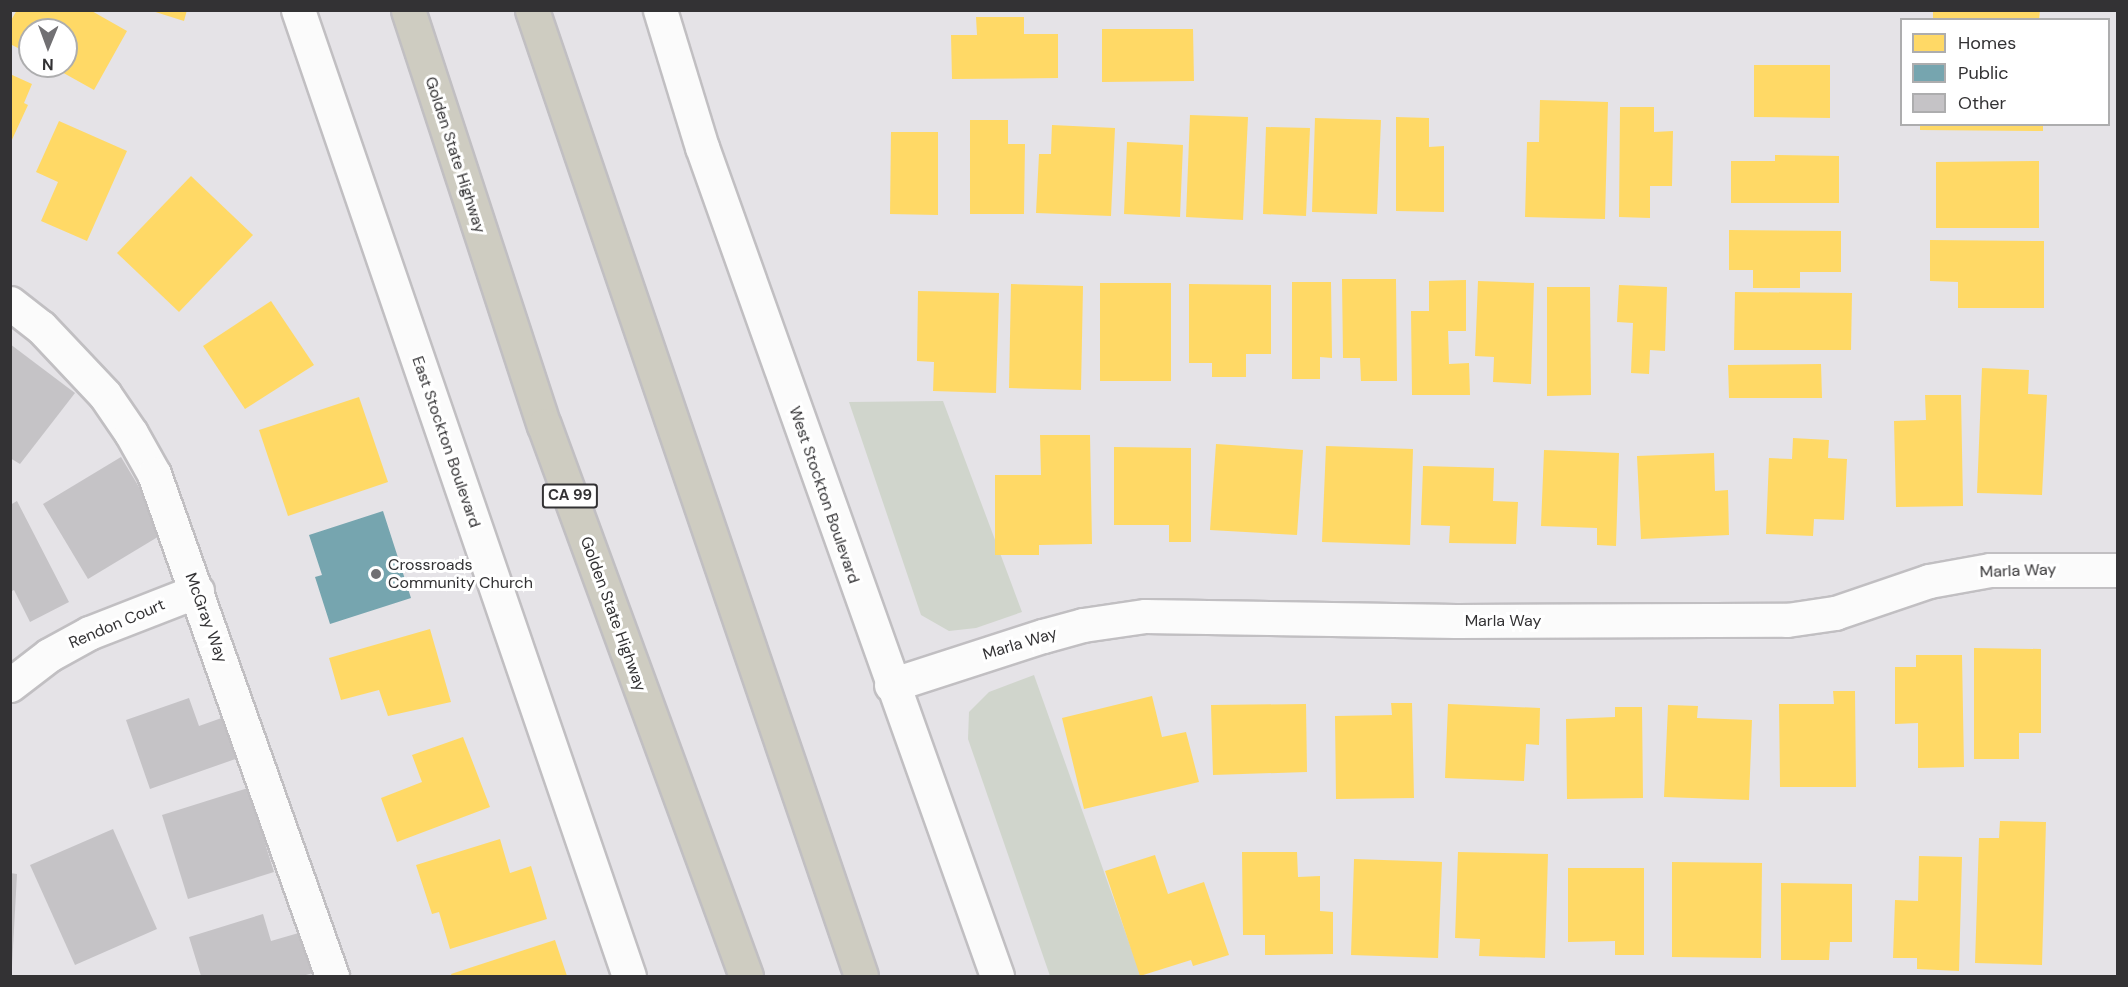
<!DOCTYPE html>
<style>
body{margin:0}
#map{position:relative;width:2128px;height:987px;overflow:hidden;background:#e5e3e7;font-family:"DM Sans",sans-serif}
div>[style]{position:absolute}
.green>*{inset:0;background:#d0d5cc}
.homes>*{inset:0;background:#ffd966}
.public>*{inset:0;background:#76a5af}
.building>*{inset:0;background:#c5c3c6}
.roads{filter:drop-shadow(2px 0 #c1bfc2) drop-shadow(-2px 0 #c1bfc2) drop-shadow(0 2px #c1bfc2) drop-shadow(0 -2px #c1bfc2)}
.minor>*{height:33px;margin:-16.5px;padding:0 16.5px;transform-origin:16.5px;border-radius:16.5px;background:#fbfbfb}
.tertiary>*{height:33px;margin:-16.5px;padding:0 16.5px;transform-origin:16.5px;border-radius:16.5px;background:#fbfbfb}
.motorway>*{height:33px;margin:-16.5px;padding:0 16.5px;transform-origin:16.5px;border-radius:16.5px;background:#ceccc1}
.dots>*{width:16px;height:16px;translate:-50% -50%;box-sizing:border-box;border:3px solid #fff;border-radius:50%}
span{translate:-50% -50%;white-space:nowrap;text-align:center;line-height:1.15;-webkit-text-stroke:6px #fff;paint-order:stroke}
.shield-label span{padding:2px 4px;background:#fff;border:2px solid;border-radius:4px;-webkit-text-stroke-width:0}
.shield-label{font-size:15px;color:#333234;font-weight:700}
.street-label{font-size:16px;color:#333234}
.poi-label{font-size:16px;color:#333234}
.left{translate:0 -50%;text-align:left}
.frame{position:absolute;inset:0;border:12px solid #333234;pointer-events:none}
.legend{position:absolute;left:1900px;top:18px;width:210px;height:108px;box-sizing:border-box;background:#fff;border:2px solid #adadae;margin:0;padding:8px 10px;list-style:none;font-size:18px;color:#333234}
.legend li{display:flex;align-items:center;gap:12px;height:30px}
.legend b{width:30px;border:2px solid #adadae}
.north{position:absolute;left:18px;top:18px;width:60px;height:60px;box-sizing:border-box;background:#fff;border:2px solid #adadae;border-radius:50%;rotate:181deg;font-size:16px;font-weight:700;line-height:24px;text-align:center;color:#333234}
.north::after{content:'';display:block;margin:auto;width:21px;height:27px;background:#717073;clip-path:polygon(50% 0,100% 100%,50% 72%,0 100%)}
</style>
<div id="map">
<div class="green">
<div style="clip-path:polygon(943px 401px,1022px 612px,976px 628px,949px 631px,921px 615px,849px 402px)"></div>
<div style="clip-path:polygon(1034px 675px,1141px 976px,1050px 976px,968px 739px,969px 712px,989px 692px)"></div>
</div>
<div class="homes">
<div style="clip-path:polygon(17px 10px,90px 10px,127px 31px,94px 90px,51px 66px,66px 66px,66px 30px,30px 30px,30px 54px,10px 44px,10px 22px)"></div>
<div style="clip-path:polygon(149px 10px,187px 10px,184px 21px)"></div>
<div style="clip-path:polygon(1933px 10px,2040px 10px,2039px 20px,1933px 20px)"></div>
<div style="clip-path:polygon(976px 17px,1024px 17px,1024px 34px,1058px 34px,1058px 78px,952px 79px,951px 35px,977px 35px)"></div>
<div style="clip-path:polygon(1102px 29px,1193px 29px,1194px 81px,1102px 82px)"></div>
<div style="clip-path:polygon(1754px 65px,1830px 65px,1830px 118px,1754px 117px)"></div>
<div style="clip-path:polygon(10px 74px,32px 84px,24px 103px,28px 105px,10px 144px)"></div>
<div style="clip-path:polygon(1540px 100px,1608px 102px,1605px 219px,1525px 217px,1527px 142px,1539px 142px)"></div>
<div style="clip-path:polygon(1620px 107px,1654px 107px,1654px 132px,1673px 131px,1672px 186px,1650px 186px,1650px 218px,1619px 217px)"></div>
<div style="clip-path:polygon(1190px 115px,1248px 117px,1243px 220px,1186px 217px)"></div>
<div style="clip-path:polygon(1396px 117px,1429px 118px,1429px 147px,1444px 146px,1444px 212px,1396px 211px)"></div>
<div style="clip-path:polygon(1315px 118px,1381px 120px,1377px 214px,1312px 212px)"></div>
<div style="clip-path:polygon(970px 120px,1008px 120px,1008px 144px,1025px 144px,1024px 214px,970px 214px)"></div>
<div style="clip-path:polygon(59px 121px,127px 151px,87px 241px,41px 221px,58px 182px,36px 172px)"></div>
<div style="clip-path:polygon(1920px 124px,2043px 124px,2043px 131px,1920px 130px)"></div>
<div style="clip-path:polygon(1052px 125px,1115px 128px,1111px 216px,1036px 213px,1039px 154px,1051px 154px)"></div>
<div style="clip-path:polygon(1266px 127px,1310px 128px,1306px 216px,1263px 214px)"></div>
<div style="clip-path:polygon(891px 132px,938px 132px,938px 215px,890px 214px)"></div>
<div style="clip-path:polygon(1127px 142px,1183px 145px,1180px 217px,1124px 214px)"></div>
<div style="clip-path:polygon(1775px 155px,1839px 156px,1839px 203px,1731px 203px,1731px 161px,1775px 161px)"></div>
<div style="clip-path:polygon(2039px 161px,2039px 228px,1936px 228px,1936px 162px)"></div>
<div style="clip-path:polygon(191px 176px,253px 235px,179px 312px,117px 253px)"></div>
<div style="clip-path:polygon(1729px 230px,1841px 231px,1841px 272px,1800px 272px,1800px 288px,1753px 288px,1753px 270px,1729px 270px)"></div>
<div style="clip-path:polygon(1930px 240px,2044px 241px,2044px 308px,1958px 308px,1958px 282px,1930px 281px)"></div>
<div style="clip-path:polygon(1342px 279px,1396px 279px,1397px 381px,1361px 381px,1360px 358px,1343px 358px)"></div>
<div style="clip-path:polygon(1466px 280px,1466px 331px,1448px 331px,1449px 364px,1469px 363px,1470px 395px,1412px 395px,1411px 311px,1429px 311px,1429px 281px)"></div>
<div style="clip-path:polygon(1478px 281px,1534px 283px,1531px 384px,1493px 382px,1494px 357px,1475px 356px)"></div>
<div style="clip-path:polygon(1292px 282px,1331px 282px,1332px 358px,1320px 357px,1320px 379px,1292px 379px)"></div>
<div style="clip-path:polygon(1100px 283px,1171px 283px,1171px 381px,1100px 381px)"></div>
<div style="clip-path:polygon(1011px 284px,1083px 286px,1081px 390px,1009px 388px)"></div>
<div style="clip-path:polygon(1189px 284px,1271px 285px,1271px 354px,1246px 354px,1246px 377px,1212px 377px,1212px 363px,1189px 363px)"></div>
<div style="clip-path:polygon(1619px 285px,1667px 287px,1665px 351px,1650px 350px,1649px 374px,1631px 373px,1633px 323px,1617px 322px)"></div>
<div style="clip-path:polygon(1547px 287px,1590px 287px,1591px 395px,1547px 396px)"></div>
<div style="clip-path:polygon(918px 291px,999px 293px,996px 393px,933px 391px,934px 362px,917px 361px)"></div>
<div style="clip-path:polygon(1735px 292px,1852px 293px,1851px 350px,1734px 350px)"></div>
<div style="clip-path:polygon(271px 301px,314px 365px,245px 409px,203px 346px)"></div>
<div style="clip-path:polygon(1821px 364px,1822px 398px,1729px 398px,1728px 365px)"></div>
<div style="clip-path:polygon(1982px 368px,2029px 370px,2028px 394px,2047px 395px,2042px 495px,1977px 493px)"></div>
<div style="clip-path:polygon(1925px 395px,1961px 395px,1963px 506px,1896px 507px,1894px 421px,1926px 420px)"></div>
<div style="clip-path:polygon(359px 397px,388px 482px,288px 516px,259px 430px)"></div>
<div style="clip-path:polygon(1040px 435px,1090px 435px,1092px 544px,1039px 545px,1039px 555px,995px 555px,995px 475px,1041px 475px)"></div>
<div style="clip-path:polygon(1793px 438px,1829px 440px,1828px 458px,1847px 459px,1844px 520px,1814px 519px,1813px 536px,1766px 534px,1769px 458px,1792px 459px)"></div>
<div style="clip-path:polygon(1216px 444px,1303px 450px,1297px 535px,1210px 530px)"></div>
<div style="clip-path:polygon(1326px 446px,1413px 449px,1410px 545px,1322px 542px)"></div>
<div style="clip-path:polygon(1114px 447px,1191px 448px,1191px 542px,1169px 542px,1169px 525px,1114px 525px)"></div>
<div style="clip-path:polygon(1544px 450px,1619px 453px,1616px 546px,1597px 545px,1597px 528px,1541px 526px)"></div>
<div style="clip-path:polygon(1714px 453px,1715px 491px,1728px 490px,1729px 535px,1641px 539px,1637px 456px)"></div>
<div style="clip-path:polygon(1423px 466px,1494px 468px,1493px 501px,1518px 502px,1516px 544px,1449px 543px,1450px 526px,1421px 525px)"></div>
<div style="clip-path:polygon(430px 629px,451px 702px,388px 716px,379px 690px,341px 700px,329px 658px)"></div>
<div style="clip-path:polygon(1974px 648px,2041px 649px,2041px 733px,2019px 733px,2019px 759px,1974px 759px)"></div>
<div style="clip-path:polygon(1916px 655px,1962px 655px,1964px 767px,1918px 768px,1918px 723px,1895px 724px,1895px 667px,1916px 667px)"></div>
<div style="clip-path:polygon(1833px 691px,1855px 691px,1856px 787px,1780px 787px,1779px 704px,1834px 704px)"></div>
<div style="clip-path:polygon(1152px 696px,1162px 737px,1186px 732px,1199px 782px,1084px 809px,1062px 718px)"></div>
<div style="clip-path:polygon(1391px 703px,1412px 703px,1414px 798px,1336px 799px,1335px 716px,1392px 715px)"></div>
<div style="clip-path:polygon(1306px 704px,1307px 772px,1213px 775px,1211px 705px)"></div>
<div style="clip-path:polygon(1448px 704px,1540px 708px,1539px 745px,1526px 744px,1524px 781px,1445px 778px)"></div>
<div style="clip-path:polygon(1668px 705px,1698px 706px,1697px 718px,1752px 720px,1749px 800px,1664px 797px)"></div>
<div style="clip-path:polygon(1615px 707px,1642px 707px,1643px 798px,1567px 799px,1566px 719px,1615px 717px)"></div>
<div style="clip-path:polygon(463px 737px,490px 807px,397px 842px,381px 798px,422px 782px,412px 755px)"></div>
<div style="clip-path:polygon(2000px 821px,2046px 822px,2042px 965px,1975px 963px,1979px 838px,1999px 838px)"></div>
<div style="clip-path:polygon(500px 839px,510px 873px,531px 866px,547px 919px,450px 949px,439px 912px,432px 914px,416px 865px)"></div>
<div style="clip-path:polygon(1242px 852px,1297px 852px,1298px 877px,1320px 876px,1320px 911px,1333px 912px,1333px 954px,1265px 955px,1265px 935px,1243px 935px)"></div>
<div style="clip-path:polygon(1458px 852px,1548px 854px,1545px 958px,1479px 956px,1480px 939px,1455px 938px)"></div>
<div style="clip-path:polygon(1155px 855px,1168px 894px,1204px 882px,1229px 955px,1193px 966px,1191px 960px,1140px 976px,1105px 871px)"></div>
<div style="clip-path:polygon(1919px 856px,1962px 857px,1959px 971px,1917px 969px,1917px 958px,1893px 958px,1895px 900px,1918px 901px)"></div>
<div style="clip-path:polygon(1354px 859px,1442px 862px,1438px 958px,1351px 955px)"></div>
<div style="clip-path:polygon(1672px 862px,1762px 863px,1761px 958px,1672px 957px)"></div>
<div style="clip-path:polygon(1568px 868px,1644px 868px,1644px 955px,1615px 955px,1615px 941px,1568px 942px)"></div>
<div style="clip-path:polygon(1781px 883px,1852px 884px,1852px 942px,1830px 942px,1829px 960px,1781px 960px)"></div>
<div style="clip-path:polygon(555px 940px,567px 976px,452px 976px,451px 974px)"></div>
</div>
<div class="public">
<div style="clip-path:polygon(383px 511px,411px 598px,330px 624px,315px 577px,322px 575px,309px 535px)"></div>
</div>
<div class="building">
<div style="clip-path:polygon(10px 344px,75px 393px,20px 464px,10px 458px)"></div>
<div style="clip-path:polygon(121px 457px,166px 532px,88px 579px,43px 504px)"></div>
<div style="clip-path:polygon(17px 501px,69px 602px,30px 622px,14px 590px,10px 592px,10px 505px)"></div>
<div style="clip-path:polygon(189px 698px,199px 726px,230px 715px,244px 756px,150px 789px,126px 720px)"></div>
<div style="clip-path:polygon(248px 788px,274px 872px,188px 899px,162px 815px)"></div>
<div style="clip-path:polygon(113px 829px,157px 929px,75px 965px,30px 865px)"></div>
<div style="clip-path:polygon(10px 873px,17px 874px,12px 966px,10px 966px)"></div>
<div style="clip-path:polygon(263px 914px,271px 941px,309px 930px,321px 971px,302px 976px,201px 976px,189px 937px)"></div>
</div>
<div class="roads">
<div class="minor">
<div style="left:10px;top:303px;width:39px;rotate:38deg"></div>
<div style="left:41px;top:327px;width:93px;rotate:46.7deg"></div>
<div style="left:105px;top:395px;width:46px;rotate:55.6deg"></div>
<div style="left:131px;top:433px;width:47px;rotate:60.7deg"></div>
<div style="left:154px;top:474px;width:533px;rotate:70.48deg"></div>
<div style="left:10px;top:685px;width:49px;rotate:-37.6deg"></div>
<div style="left:49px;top:655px;width:46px;rotate:-28.8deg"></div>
<div style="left:89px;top:633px;width:116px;rotate:-21.3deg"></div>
<div style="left:891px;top:685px;width:160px;rotate:-17.9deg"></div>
<div style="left:1043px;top:636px;width:41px;rotate:-15.4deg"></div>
<div style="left:1083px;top:625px;width:63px;rotate:-8.3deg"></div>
<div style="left:1145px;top:616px;width:311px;rotate:0.9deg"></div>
<div style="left:1456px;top:621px;width:331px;rotate:-0.2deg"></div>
<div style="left:1787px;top:620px;width:49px;rotate:-8.3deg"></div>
<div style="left:1835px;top:613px;width:99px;rotate:-18.8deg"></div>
<div style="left:1929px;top:581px;width:62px;rotate:-10.2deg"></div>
<div style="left:1990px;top:570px;width:128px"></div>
</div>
<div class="tertiary">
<div style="left:298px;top:10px;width:1021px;rotate:71.09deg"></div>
<div style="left:660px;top:10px;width:143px;rotate:73deg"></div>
<div style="left:702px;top:147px;width:880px;rotate:70.41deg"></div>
</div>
<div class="motorway">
<div style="left:408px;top:10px;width:437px;rotate:71.9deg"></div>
<div style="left:544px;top:425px;width:587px;rotate:69.87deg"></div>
<div style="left:532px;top:10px;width:1020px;rotate:71.19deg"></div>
</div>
</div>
<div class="dots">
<div style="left:376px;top:574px;background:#717073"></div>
</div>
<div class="shield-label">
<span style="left:570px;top:496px">CA 99</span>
</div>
<div class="street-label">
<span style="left:455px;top:155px;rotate:72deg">Golden State Highway</span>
<span style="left:446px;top:442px;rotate:71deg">East Stockton Boulevard</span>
<span style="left:824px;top:495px;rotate:71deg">West Stockton Boulevard</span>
<span style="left:2018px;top:571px;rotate:-2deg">Marla Way</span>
<span style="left:613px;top:614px;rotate:70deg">Golden State Highway</span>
<span style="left:206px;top:618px;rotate:70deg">McGray Way</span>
<span style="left:1503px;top:621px">Marla Way</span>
<span style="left:117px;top:624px;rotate:-23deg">Rendon Court</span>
<span style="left:1020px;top:644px;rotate:-17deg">Marla Way</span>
</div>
<div class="poi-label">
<span class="left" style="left:388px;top:574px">Crossroads<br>Community Church</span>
</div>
<div class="frame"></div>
<ul class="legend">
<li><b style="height:16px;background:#ffd966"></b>Homes</li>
<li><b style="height:16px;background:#76a5af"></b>Public</li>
<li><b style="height:16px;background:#c5c3c6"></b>Other</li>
</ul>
<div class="north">N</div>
</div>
